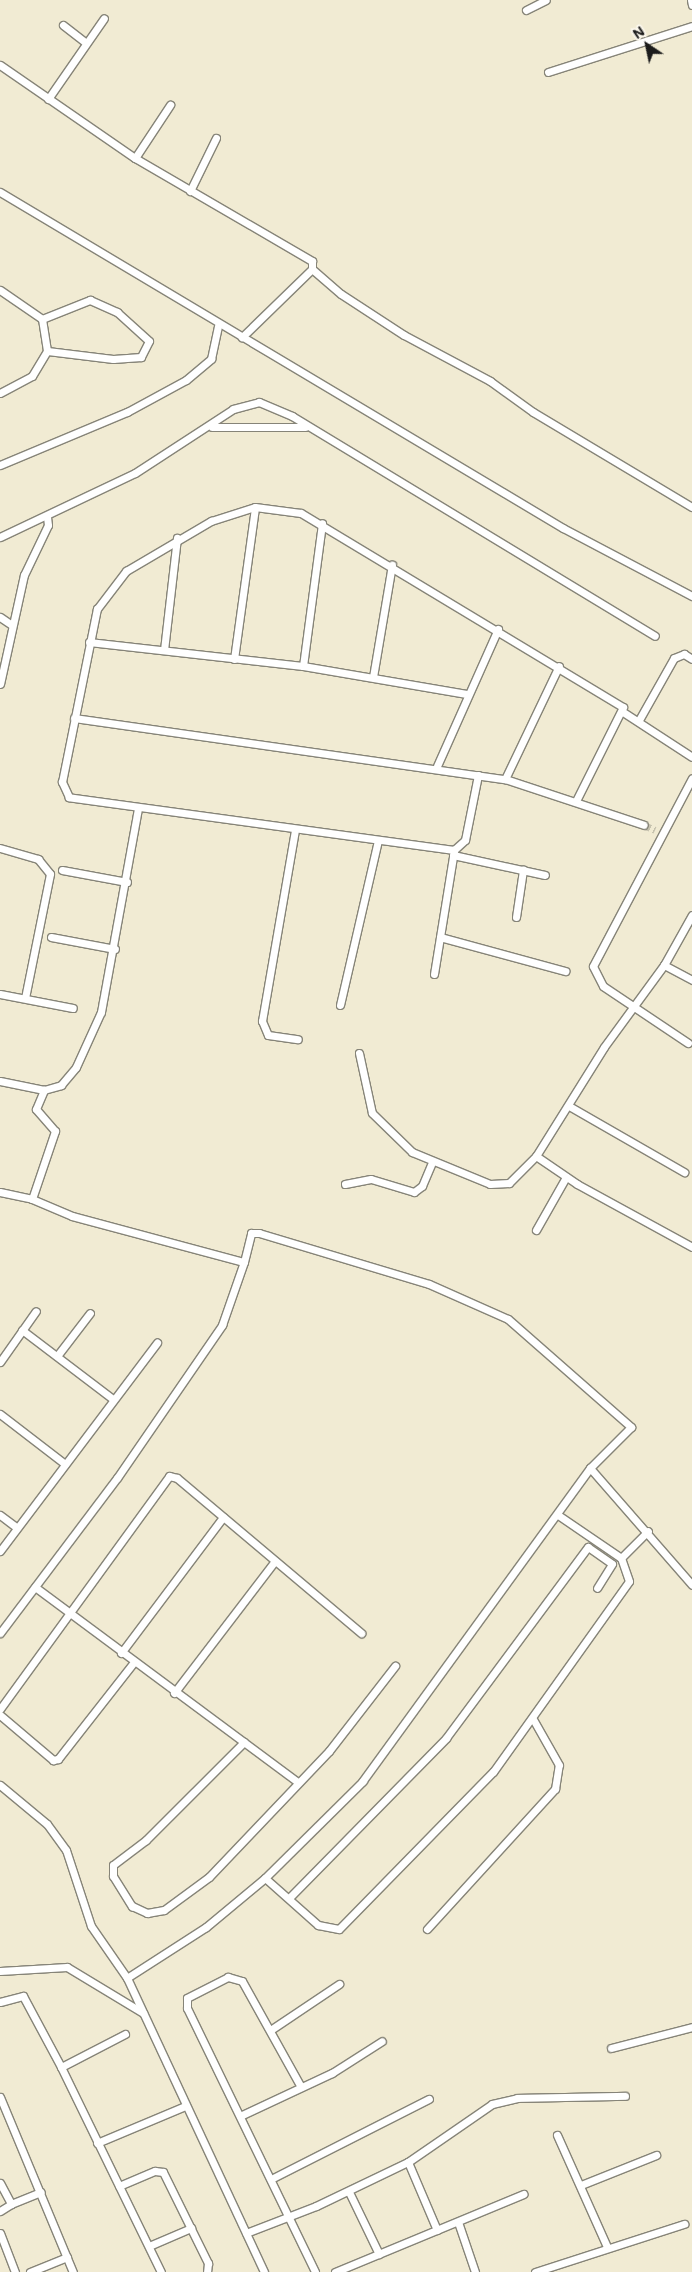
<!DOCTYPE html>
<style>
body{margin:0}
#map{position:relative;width:692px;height:2272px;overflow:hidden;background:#f1ebd3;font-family:Mali,sans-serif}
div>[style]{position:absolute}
.street-tunnel>*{height:7px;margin-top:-3.5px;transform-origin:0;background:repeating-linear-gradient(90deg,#c6c2ae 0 7px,transparent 0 10.5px)}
.roads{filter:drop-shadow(1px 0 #868478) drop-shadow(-1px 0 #868478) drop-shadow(0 1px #868478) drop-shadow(0 -1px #868478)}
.street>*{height:7px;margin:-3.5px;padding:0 3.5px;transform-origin:3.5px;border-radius:3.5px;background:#fff}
span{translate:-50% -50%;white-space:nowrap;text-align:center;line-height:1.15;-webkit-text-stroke:5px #fbf7ec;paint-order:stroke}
.north{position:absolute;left:622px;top:20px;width:50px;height:50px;-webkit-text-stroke:4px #fbf7ec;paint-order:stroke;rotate:326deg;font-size:14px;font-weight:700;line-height:20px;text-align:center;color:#1c1c1c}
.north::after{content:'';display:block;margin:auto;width:18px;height:22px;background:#1c1c1c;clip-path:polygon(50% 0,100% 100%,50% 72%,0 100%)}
</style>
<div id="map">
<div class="street-tunnel">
<div style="left:644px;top:825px;width:12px;rotate:24deg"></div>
</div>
<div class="roads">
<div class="street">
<div style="left:691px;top:0;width:5px;rotate:79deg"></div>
<div style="left:526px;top:10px;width:22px;rotate:-27deg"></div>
<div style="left:63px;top:25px;width:29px;rotate:38deg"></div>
<div style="left:0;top:65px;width:164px;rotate:34.6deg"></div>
<div style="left:135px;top:158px;width:205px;rotate:30.2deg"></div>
<div style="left:312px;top:261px;width:8px;rotate:90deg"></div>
<div style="left:312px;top:269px;width:98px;rotate:135.8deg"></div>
<div style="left:548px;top:72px;width:151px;rotate:-17.7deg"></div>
<div style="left:48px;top:99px;width:98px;rotate:-55.3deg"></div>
<div style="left:135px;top:158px;width:64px;rotate:-56.6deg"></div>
<div style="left:190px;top:191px;width:59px;rotate:-63.9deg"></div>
<div style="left:0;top:192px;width:656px;rotate:30.83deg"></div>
<div style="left:563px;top:528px;width:146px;rotate:27.8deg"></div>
<div style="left:312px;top:269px;width:38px;rotate:41deg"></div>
<div style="left:341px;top:294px;width:75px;rotate:33.1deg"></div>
<div style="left:404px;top:335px;width:98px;rotate:28.1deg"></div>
<div style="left:490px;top:381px;width:53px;rotate:35.8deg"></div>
<div style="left:533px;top:412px;width:185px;rotate:30.9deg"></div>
<div style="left:0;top:290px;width:51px;rotate:34.6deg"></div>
<div style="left:42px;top:319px;width:32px;rotate:81deg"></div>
<div style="left:47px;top:351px;width:29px;rotate:121deg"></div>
<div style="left:32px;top:376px;width:36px;rotate:152deg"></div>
<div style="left:42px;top:319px;width:52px;rotate:-21.6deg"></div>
<div style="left:90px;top:300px;width:30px;rotate:24deg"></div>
<div style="left:117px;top:312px;width:43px;rotate:42.2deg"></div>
<div style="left:149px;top:341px;width:18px;rotate:117deg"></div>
<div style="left:141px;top:357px;width:28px;rotate:176deg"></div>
<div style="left:113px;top:359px;width:66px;rotate:-173.1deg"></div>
<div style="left:212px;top:427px;width:93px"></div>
<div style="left:0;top:465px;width:138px;rotate:-22.7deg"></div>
<div style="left:127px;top:412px;width:67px;rotate:-28.5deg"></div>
<div style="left:186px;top:380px;width:33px;rotate:-40deg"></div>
<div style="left:211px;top:359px;width:34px;rotate:-78deg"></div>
<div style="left:0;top:537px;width:149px;rotate:-25.4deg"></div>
<div style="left:135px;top:473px;width:117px;rotate:-33.1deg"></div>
<div style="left:233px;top:409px;width:27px;rotate:-15deg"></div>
<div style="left:259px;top:402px;width:36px;rotate:23deg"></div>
<div style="left:292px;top:416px;width:424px;rotate:31.2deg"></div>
<div style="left:0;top:617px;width:14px;rotate:34deg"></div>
<div style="left:89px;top:642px;width:215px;rotate:6.4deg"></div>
<div style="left:303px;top:666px;width:166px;rotate:9.7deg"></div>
<div style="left:164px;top:650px;width:113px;rotate:-83.4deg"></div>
<div style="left:234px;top:659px;width:153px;rotate:-82.1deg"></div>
<div style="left:303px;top:666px;width:144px;rotate:-82.4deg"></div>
<div style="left:373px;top:677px;width:114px;rotate:-80.4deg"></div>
<div style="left:0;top:684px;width:112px;rotate:-77.6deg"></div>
<div style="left:24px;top:575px;width:55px;rotate:-64.4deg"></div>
<div style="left:48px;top:525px;width:8px;rotate:-97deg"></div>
<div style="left:623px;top:712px;width:82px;rotate:33.1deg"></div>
<div style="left:74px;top:718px;width:435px;rotate:8.1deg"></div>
<div style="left:505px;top:779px;width:146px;rotate:18.3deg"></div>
<div style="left:639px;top:720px;width:71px;rotate:-60.6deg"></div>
<div style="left:674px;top:658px;width:11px;rotate:-22deg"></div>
<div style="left:684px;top:654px;width:9px;rotate:32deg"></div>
<div style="left:437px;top:766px;width:150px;rotate:-66deg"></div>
<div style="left:478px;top:775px;width:66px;rotate:101.3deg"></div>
<div style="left:465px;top:840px;width:15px;rotate:138deg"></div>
<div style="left:454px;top:850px;width:389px;rotate:-172.2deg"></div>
<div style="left:69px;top:797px;width:17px;rotate:-115deg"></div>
<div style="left:62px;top:782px;width:177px;rotate:-78.6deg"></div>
<div style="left:97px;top:609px;width:48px;rotate:-52.7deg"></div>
<div style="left:126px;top:571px;width:99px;rotate:-30.5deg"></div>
<div style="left:211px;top:521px;width:46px;rotate:-17.7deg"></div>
<div style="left:255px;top:507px;width:46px;rotate:7.4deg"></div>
<div style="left:301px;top:513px;width:376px;rotate:31.1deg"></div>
<div style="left:623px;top:707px;width:105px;rotate:116.6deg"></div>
<div style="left:505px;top:779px;width:125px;rotate:-64.5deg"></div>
<div style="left:295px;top:830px;width:194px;rotate:99.8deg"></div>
<div style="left:262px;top:1021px;width:15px;rotate:67deg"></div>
<div style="left:268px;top:1035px;width:30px;rotate:8deg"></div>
<div style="left:0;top:848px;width:40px;rotate:16deg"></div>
<div style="left:38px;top:859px;width:19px;rotate:51deg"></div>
<div style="left:50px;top:874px;width:126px;rotate:101.4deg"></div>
<div style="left:453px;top:855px;width:94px;rotate:12.3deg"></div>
<div style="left:62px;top:870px;width:66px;rotate:10.5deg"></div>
<div style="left:516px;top:917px;width:48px;rotate:-81.5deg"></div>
<div style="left:51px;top:937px;width:65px;rotate:10.6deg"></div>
<div style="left:440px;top:937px;width:130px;rotate:15.2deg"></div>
<div style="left:664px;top:965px;width:32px;rotate:28deg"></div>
<div style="left:434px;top:974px;width:126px;rotate:-80.8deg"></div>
<div style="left:0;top:994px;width:74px;rotate:10.9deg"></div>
<div style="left:340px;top:1005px;width:169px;rotate:-77deg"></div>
<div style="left:688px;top:1043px;width:102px;rotate:-146.2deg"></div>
<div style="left:603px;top:986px;width:22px;rotate:-117deg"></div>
<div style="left:593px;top:966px;width:212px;rotate:-62.2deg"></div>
<div style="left:359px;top:1053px;width:61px;rotate:77.8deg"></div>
<div style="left:372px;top:1113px;width:56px;rotate:44.3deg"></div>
<div style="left:412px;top:1152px;width:84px;rotate:22.3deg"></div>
<div style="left:490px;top:1184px;width:19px;rotate:-3deg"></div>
<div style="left:509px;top:1183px;width:38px;rotate:-45deg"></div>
<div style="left:536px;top:1156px;width:128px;rotate:-58deg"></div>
<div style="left:604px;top:1047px;width:102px;rotate:-53.8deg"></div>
<div style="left:664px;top:965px;width:57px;rotate:-60.8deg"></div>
<div style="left:0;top:1081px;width:45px;rotate:11.6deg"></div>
<div style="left:44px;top:1090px;width:18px;rotate:-16deg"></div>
<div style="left:61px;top:1085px;width:23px;rotate:-50deg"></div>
<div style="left:76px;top:1067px;width:60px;rotate:-65.6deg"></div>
<div style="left:101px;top:1012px;width:206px;rotate:-79.7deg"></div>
<div style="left:569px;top:1106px;width:133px;rotate:29.9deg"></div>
<div style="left:536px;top:1156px;width:50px;rotate:34.3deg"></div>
<div style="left:577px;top:1184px;width:131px;rotate:28.7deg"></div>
<div style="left:345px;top:1184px;width:26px;rotate:-11deg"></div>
<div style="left:371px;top:1179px;width:45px;rotate:16.8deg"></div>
<div style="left:414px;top:1192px;width:10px;rotate:-37deg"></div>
<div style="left:422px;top:1186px;width:25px;rotate:-67deg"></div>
<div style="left:0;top:1192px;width:33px;rotate:12deg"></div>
<div style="left:32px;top:1199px;width:43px;rotate:23deg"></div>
<div style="left:72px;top:1216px;width:178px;rotate:15deg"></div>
<div style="left:244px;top:1262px;width:30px;rotate:-76deg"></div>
<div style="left:251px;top:1233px;width:8px"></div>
<div style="left:259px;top:1233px;width:177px;rotate:16.7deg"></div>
<div style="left:429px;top:1284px;width:86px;rotate:23.9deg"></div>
<div style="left:508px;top:1319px;width:164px;rotate:41.3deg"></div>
<div style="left:631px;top:1427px;width:58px;rotate:135deg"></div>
<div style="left:590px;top:1468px;width:387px;rotate:126deg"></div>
<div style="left:363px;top:1781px;width:138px;rotate:135.3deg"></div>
<div style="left:265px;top:1878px;width:77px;rotate:140.3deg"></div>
<div style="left:206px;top:1927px;width:94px;rotate:147.2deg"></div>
<div style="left:32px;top:1199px;width:72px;rotate:-71.3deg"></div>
<div style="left:55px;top:1131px;width:29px;rotate:-131deg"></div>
<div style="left:36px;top:1109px;width:21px;rotate:-67deg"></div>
<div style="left:536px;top:1230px;width:61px;rotate:-60.5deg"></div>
<div style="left:22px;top:1330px;width:114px;rotate:37.2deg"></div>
<div style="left:57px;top:1356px;width:54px;rotate:-52.5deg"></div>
<div style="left:0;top:1362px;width:62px;rotate:-54.8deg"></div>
<div style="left:0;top:1414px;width:82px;rotate:37.6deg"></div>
<div style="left:590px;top:1468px;width:155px;rotate:48.9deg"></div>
<div style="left:0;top:1515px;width:21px;rotate:37deg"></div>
<div style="left:0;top:1551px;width:261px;rotate:-53deg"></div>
<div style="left:621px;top:1558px;width:38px;rotate:-45deg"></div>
<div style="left:35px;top:1587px;width:327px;rotate:36.6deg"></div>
<div style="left:0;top:1633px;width:194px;rotate:-53deg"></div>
<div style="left:117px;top:1478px;width:186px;rotate:-55.5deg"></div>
<div style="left:222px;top:1325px;width:67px;rotate:-70.8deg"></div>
<div style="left:121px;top:1653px;width:170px;rotate:-53.1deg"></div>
<div style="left:174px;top:1693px;width:166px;rotate:-52.6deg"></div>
<div style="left:0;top:1709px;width:288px;rotate:-54deg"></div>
<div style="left:169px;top:1476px;width:8px;rotate:14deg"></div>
<div style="left:177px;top:1478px;width:241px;rotate:40.1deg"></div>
<div style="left:0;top:1715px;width:70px;rotate:40.3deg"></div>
<div style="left:53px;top:1760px;width:5px;rotate:-11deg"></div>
<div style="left:58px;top:1759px;width:123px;rotate:-51.9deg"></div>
<div style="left:244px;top:1742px;width:139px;rotate:135deg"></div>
<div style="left:146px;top:1840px;width:41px;rotate:142.9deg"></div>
<div style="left:113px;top:1865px;width:11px;rotate:90deg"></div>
<div style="left:113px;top:1876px;width:36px;rotate:58deg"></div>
<div style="left:132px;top:1906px;width:17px;rotate:25deg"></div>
<div style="left:147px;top:1913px;width:17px;rotate:-10deg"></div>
<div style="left:164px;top:1910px;width:56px;rotate:-36.3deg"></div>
<div style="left:209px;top:1877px;width:174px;rotate:-46.4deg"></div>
<div style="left:329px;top:1751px;width:108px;rotate:-52.2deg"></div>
<div style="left:0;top:1785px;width:61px;rotate:39.7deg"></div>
<div style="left:47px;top:1824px;width:32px;rotate:54deg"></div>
<div style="left:66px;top:1850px;width:80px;rotate:71.8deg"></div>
<div style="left:91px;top:1926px;width:63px;rotate:55.3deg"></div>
<div style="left:127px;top:1978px;width:324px;rotate:65deg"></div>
<div style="left:265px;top:1878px;width:71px;rotate:41.6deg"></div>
<div style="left:318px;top:1925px;width:21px;rotate:11deg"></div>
<div style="left:339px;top:1929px;width:220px;rotate:-45.6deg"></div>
<div style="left:493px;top:1772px;width:234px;rotate:-54.5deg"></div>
<div style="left:629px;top:1581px;width:24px;rotate:-109deg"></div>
<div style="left:621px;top:1558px;width:76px;rotate:-145.7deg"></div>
<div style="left:290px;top:1897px;width:223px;rotate:-45.5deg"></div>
<div style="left:446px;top:1738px;width:238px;rotate:-53.4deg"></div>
<div style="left:588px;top:1547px;width:29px;rotate:35deg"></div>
<div style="left:612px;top:1564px;width:28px;rotate:122deg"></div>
<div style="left:427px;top:1929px;width:190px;rotate:-47.6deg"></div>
<div style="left:555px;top:1789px;width:24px;rotate:-81deg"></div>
<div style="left:559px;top:1765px;width:53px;rotate:-119.5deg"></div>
<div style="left:0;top:1971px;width:67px;rotate:-3.4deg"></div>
<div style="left:67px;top:1967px;width:89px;rotate:31.2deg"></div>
<div style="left:0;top:2002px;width:24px;rotate:-15deg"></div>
<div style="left:23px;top:1996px;width:81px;rotate:61.8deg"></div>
<div style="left:272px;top:2029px;width:81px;rotate:-33.9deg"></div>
<div style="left:125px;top:2034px;width:72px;rotate:152.7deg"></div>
<div style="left:61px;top:2067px;width:228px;rotate:64deg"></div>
<div style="left:611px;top:2048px;width:84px;rotate:-14.5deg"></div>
<div style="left:301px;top:2087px;width:121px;rotate:-119.1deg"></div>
<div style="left:242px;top:1981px;width:15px;rotate:-164deg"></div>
<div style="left:228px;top:1977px;width:46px;rotate:152.9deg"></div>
<div style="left:187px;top:1998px;width:10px;rotate:90deg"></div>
<div style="left:187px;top:2008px;width:293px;rotate:64.1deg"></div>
<div style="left:0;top:2097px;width:190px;rotate:67.4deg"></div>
<div style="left:240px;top:2116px;width:102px;rotate:-25.1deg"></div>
<div style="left:332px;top:2073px;width:59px;rotate:-32.6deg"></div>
<div style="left:557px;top:2135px;width:123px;rotate:65.9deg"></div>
<div style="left:97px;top:2143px;width:95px;rotate:-22.8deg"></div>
<div style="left:408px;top:2162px;width:74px;rotate:66.9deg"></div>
<div style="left:271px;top:2179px;width:177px;rotate:-26.9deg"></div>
<div style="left:0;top:2183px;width:24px;rotate:62deg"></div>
<div style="left:11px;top:2204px;width:32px;rotate:-22deg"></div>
<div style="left:581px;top:2185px;width:81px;rotate:-21.8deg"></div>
<div style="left:119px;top:2186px;width:39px;rotate:-23deg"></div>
<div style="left:155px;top:2171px;width:8px;rotate:7deg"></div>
<div style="left:163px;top:2172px;width:102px;rotate:63.7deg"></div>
<div style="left:208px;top:2263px;width:9px;rotate:96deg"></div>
<div style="left:349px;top:2192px;width:69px;rotate:64.2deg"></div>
<div style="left:0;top:2211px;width:13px;rotate:-32deg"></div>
<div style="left:458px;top:2222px;width:53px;rotate:71.2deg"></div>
<div style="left:0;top:2233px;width:42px;rotate:69deg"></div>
<div style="left:246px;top:2233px;width:75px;rotate:-21.1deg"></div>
<div style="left:316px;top:2206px;width:102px;rotate:-25.6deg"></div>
<div style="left:408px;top:2162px;width:102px;rotate:-34.6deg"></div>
<div style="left:492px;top:2104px;width:26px;rotate:-13deg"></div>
<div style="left:517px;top:2098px;width:108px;rotate:-1.1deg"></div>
<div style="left:149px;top:2246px;width:46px;rotate:-23.2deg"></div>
<div style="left:30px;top:2272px;width:40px;rotate:-22deg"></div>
<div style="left:335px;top:2272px;width:204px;rotate:-22.5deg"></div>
<div style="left:535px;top:2272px;width:157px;rotate:-17.9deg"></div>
</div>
</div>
<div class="north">N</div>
</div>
